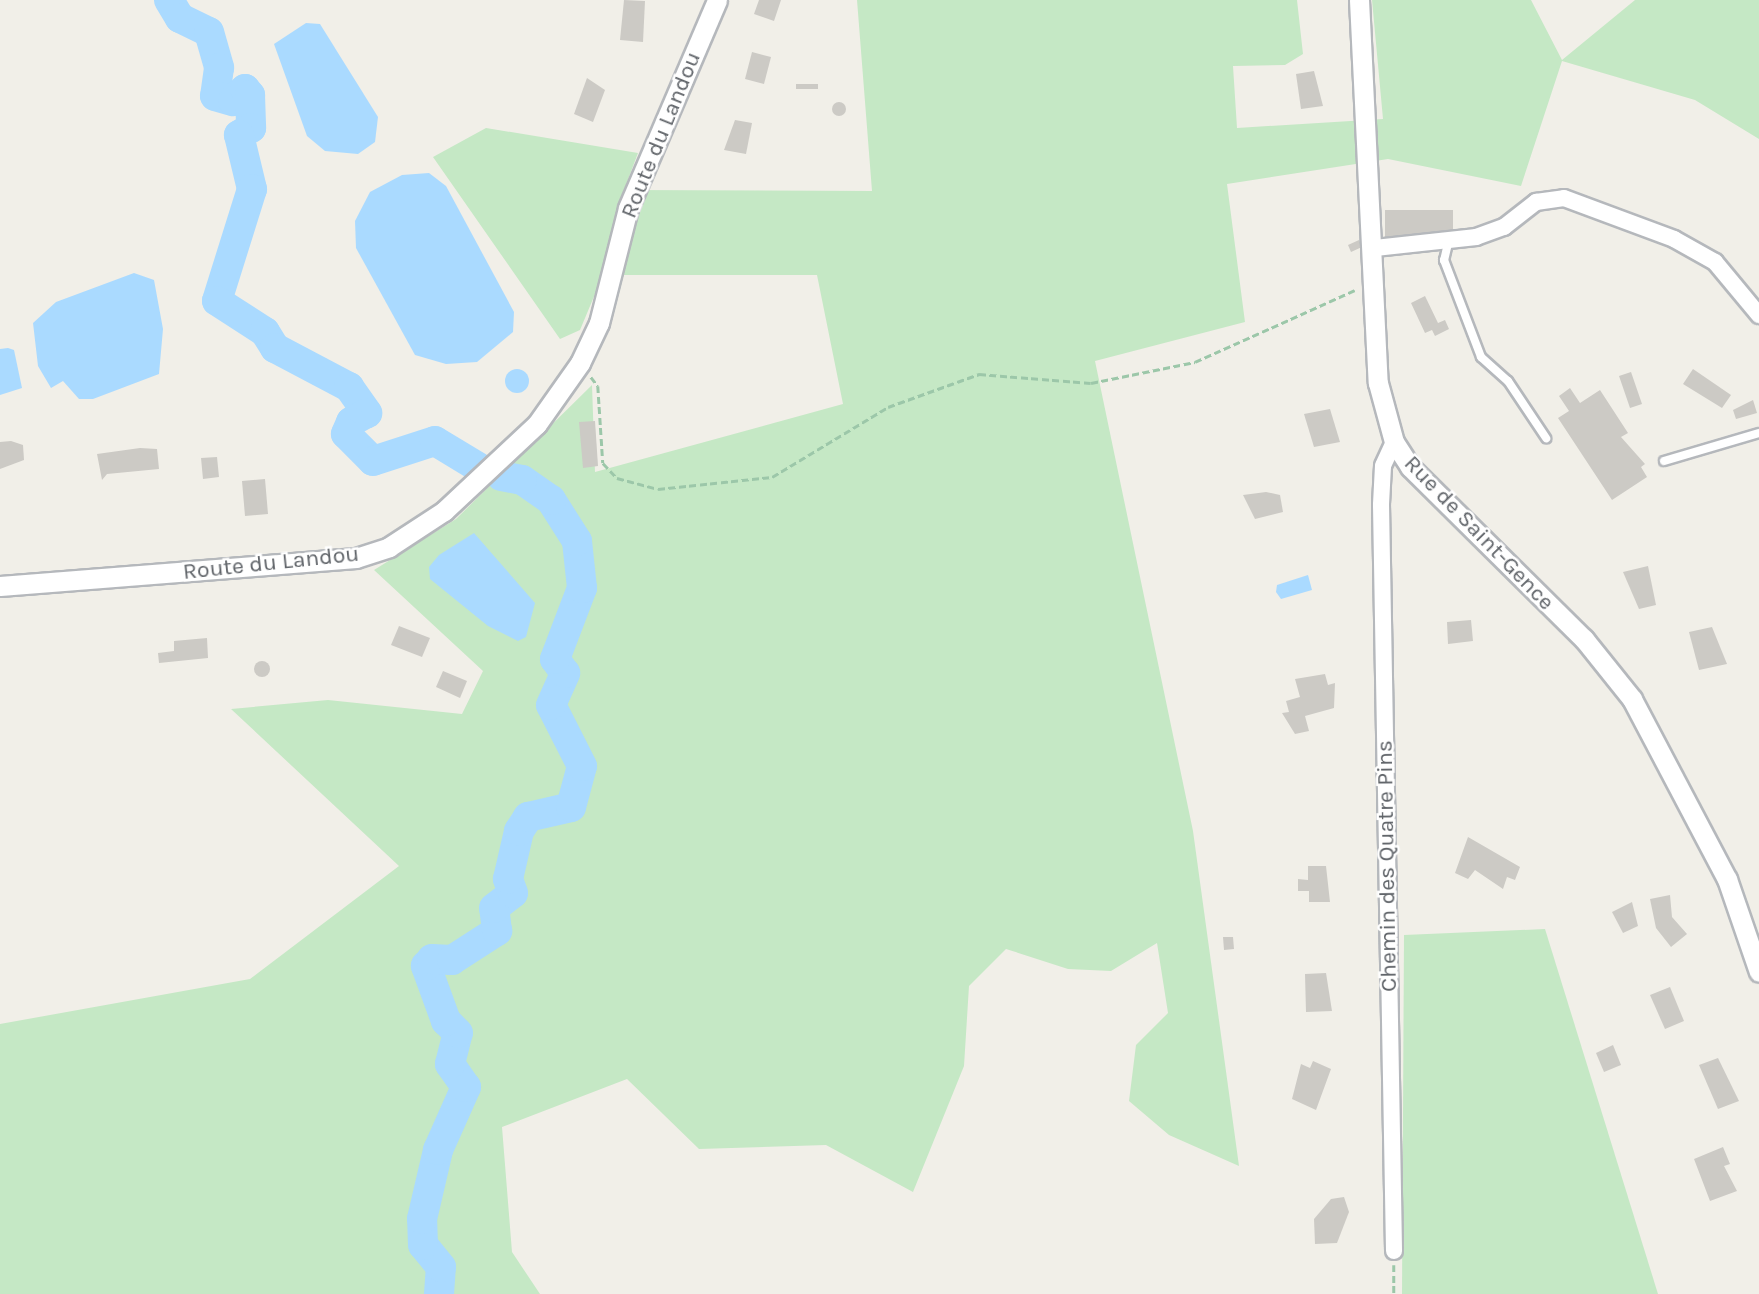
<!DOCTYPE html>
<style>
body{margin:0}
#map{position:relative;width:1759px;height:1294px;overflow:hidden;background:#f1efe8;font-family:Karla,sans-serif}
div>[style]{position:absolute}
.green>*{inset:0;background:#c5e8c5}
.water>*{inset:0;background:#aadaff}
.round{border-radius:50%}
.river>*{height:30px;margin:-15px;padding:0 15px;transform-origin:15px;border-radius:15px;background:#aadaff}
.building>*{inset:0;background:#cccac5}
.path>*{height:2.5px;margin-top:-1.25px;transform-origin:0;background:repeating-linear-gradient(90deg,#9cc7a9 0 7px,transparent 0 10.5px)}
.roads{filter:drop-shadow(2px 0 #b5b8bc) drop-shadow(-2px 0 #b5b8bc) drop-shadow(0 2px #b5b8bc) drop-shadow(0 -2px #b5b8bc)}
.service>*{height:8px;margin:-4px;padding:0 4px;transform-origin:4px;border-radius:4px;background:#fff}
.minor>*{height:16px;margin:-8px;padding:0 8px;transform-origin:8px;border-radius:8px;background:#fff}
.tertiary>*{height:19px;margin:-9.5px;padding:0 9.5px;transform-origin:9.5px;border-radius:9.5px;background:#fff}
span{translate:-50% -50%;white-space:nowrap;text-align:center;line-height:1.15;-webkit-text-stroke:5px #fff;paint-order:stroke}
.street-label{font-size:23px;color:#5f6368}
</style>
<div id="map">
<div class="green">
<div style="clip-path:polygon(857px 0,1297px 0,1303px 54px,1285px 65px,1233px 66px,1237px 128px,1383px 119px,1372px 0,1531px 0,1562px 60px,1635px 0,1759px 0,1759px 139px,1695px 100px,1562px 61px,1521px 186px,1388px 159px,1227px 184px,1245px 322px,1095px 361px,1193px 831px,1239px 1166px,1169px 1135px,1129px 1101px,1136px 1045px,1168px 1013px,1157px 943px,1111px 971px,1068px 969px,1006px 949px,969px 986px,964px 1066px,913px 1192px,826px 1145px,699px 1149px,627px 1079px,502px 1127px,512px 1252px,540px 1294px,0 1294px,0 1024px,250px 979px,399px 866px,231px 709px,328px 700px,462px 714px,483px 671px,374px 570px,456px 519px,592px 385px,595px 472px,843px 404px,817px 275px,603px 275px,580px 330px,560px 339px,433px 157px,486px 128px,638px 153px,624px 190px,872px 191px)"></div>
<div style="clip-path:polygon(1545px 929px,1658px 1294px,1402px 1294px,1404px 935px)"></div>
</div>
<div class="water">
<div style="clip-path:polygon(306px 23px,320px 24px,378px 117px,375px 142px,358px 154px,325px 151px,307px 136px,274px 44px)"></div>
<div style="clip-path:polygon(429px 173px,446px 186px,514px 312px,513px 332px,477px 362px,446px 364px,415px 355px,356px 248px,355px 221px,370px 192px,402px 175px)"></div>
<div style="clip-path:polygon(134px 273px,154px 280px,163px 329px,159px 374px,93px 399px,79px 399px,63px 381px,51px 388px,38px 366px,33px 323px,56px 302px)"></div>
<div style="clip-path:polygon(8px 348px,14px 350px,22px 388px,0 395px,0 349px)"></div>
<div class="round" style="left:505px;top:369px;width:24px;height:24px"></div>
<div style="clip-path:polygon(474px 533px,535px 603px,526px 637px,518px 641px,488px 626px,430px 579px,429px 567px,439px 555px)"></div>
<div style="clip-path:polygon(1308px 575px,1312px 590px,1281px 599px,1276px 592px,1277px 585px)"></div>
</div>
<div class="river">
<div style="left:169px;top:0;width:21px;rotate:59deg"></div>
<div style="left:180px;top:18px;width:32px;rotate:26deg"></div>
<div style="left:209px;top:32px;width:37px;rotate:74deg"></div>
<div style="left:219px;top:68px;width:28px;rotate:98deg"></div>
<div style="left:215px;top:96px;width:19px;rotate:16deg"></div>
<div style="left:233px;top:101px;width:17px;rotate:-45deg"></div>
<div style="left:245px;top:89px;width:8px;rotate:50deg"></div>
<div style="left:250px;top:95px;width:33px;rotate:88deg"></div>
<div style="left:251px;top:128px;width:14px;rotate:150deg"></div>
<div style="left:239px;top:135px;width:56px;rotate:76.5deg"></div>
<div style="left:252px;top:189px;width:117px;rotate:107.4deg"></div>
<div style="left:217px;top:301px;width:57px;rotate:32.9deg"></div>
<div style="left:265px;top:332px;width:19px;rotate:58deg"></div>
<div style="left:275px;top:348px;width:84px;rotate:27.8deg"></div>
<div style="left:349px;top:387px;width:32px;rotate:55deg"></div>
<div style="left:367px;top:413px;width:18px;rotate:151deg"></div>
<div style="left:351px;top:422px;width:13px;rotate:113deg"></div>
<div style="left:346px;top:434px;width:38px;rotate:45deg"></div>
<div style="left:373px;top:461px;width:65px;rotate:-17.9deg"></div>
<div style="left:435px;top:441px;width:50px;rotate:31.2deg"></div>
<div style="left:439px;top:1294px;width:27px;rotate:-86deg"></div>
<div style="left:441px;top:1267px;width:28px;rotate:-129deg"></div>
<div style="left:423px;top:1245px;width:26px;rotate:-92deg"></div>
<div style="left:422px;top:1219px;width:71px;rotate:-76.9deg"></div>
<div style="left:438px;top:1150px;width:69px;rotate:-66deg"></div>
<div style="left:466px;top:1087px;width:28px;rotate:-125deg"></div>
<div style="left:450px;top:1064px;width:32px;rotate:-76deg"></div>
<div style="left:458px;top:1033px;width:17px;rotate:-135deg"></div>
<div style="left:446px;top:1021px;width:59px;rotate:-110deg"></div>
<div style="left:426px;top:966px;width:9px;rotate:-49deg"></div>
<div style="left:432px;top:959px;width:20px;rotate:3deg"></div>
<div style="left:452px;top:960px;width:54px;rotate:-32.8deg"></div>
<div style="left:497px;top:931px;width:23px;rotate:-97deg"></div>
<div style="left:494px;top:908px;width:24px;rotate:-38deg"></div>
<div style="left:513px;top:893px;width:15px;rotate:-110deg"></div>
<div style="left:508px;top:879px;width:49px;rotate:-77.1deg"></div>
<div style="left:519px;top:831px;width:17px;rotate:-57deg"></div>
<div style="left:528px;top:817px;width:44px;rotate:-13.1deg"></div>
<div style="left:571px;top:807px;width:42px;rotate:-75deg"></div>
<div style="left:582px;top:766px;width:68px;rotate:-116.9deg"></div>
<div style="left:551px;top:705px;width:35px;rotate:-66deg"></div>
<div style="left:565px;top:673px;width:17px;rotate:-126deg"></div>
<div style="left:555px;top:659px;width:76px;rotate:-69.2deg"></div>
<div style="left:582px;top:588px;width:47px;rotate:-96.1deg"></div>
<div style="left:577px;top:541px;width:49px;rotate:-122.4deg"></div>
<div style="left:551px;top:500px;width:35px;rotate:-145deg"></div>
<div style="left:522px;top:480px;width:21px;rotate:-169deg"></div>
</div>
<div class="building">
<div style="clip-path:polygon(624px 0,645px 1px,643px 42px,620px 40px)"></div>
<div style="clip-path:polygon(759px 0,781px 0,774px 21px,754px 14px)"></div>
<div style="clip-path:polygon(752px 52px,771px 57px,764px 84px,745px 79px)"></div>
<div style="clip-path:polygon(1314px 71px,1323px 106px,1301px 109px,1296px 74px)"></div>
<div style="clip-path:polygon(587px 78px,605px 90px,593px 122px,574px 114px)"></div>
<div style="clip-path:polygon(796px 84px,818px 84px,818px 89px,796px 89px)"></div>
<div class="round" style="left:832px;top:102px;width:14px;height:14px"></div>
<div style="clip-path:polygon(735px 120px,752px 123px,746px 154px,724px 150px)"></div>
<div style="clip-path:polygon(1385px 210px,1453px 210px,1453px 233px,1385px 238px)"></div>
<div style="clip-path:polygon(1359px 240px,1362px 247px,1351px 252px,1348px 245px)"></div>
<div style="clip-path:polygon(1425px 296px,1438px 323px,1445px 320px,1449px 329px,1435px 336px,1432px 330px,1425px 333px,1411px 303px)"></div>
<div style="clip-path:polygon(1693px 369px,1731px 395px,1722px 408px,1683px 384px)"></div>
<div style="clip-path:polygon(1631px 372px,1642px 404px,1630px 408px,1619px 376px)"></div>
<div style="clip-path:polygon(1570px 388px,1580px 403px,1600px 390px,1628px 433px,1621px 437px,1645px 464px,1641px 467px,1647px 477px,1612px 500px,1558px 418px,1569px 411px,1559px 396px)"></div>
<div style="clip-path:polygon(1753px 400px,1757px 413px,1736px 419px,1733px 410px)"></div>
<div style="clip-path:polygon(1330px 409px,1340px 442px,1314px 447px,1304px 414px)"></div>
<div style="clip-path:polygon(595px 421px,598px 466px,583px 468px,579px 422px)"></div>
<div style="clip-path:polygon(11px 441px,23px 445px,24px 460px,0 469px,0 442px)"></div>
<div style="clip-path:polygon(140px 448px,157px 449px,159px 469px,107px 474px,102px 480px,97px 454px)"></div>
<div style="clip-path:polygon(217px 457px,219px 477px,203px 479px,201px 458px)"></div>
<div style="clip-path:polygon(265px 479px,268px 514px,245px 516px,242px 481px)"></div>
<div style="clip-path:polygon(1266px 492px,1280px 495px,1283px 512px,1255px 519px,1243px 495px)"></div>
<div style="clip-path:polygon(1648px 566px,1656px 605px,1639px 609px,1623px 572px)"></div>
<div style="clip-path:polygon(1471px 620px,1473px 641px,1448px 644px,1447px 622px)"></div>
<div style="clip-path:polygon(399px 626px,430px 638px,422px 657px,391px 645px)"></div>
<div style="clip-path:polygon(1712px 627px,1727px 664px,1699px 670px,1689px 632px)"></div>
<div style="clip-path:polygon(207px 638px,208px 658px,159px 663px,158px 653px,174px 651px,174px 641px)"></div>
<div class="round" style="left:254px;top:661px;width:16px;height:16px"></div>
<div style="clip-path:polygon(443px 671px,467px 681px,460px 698px,436px 687px)"></div>
<div style="clip-path:polygon(1325px 674px,1328px 685px,1335px 683px,1334px 708px,1305px 716px,1309px 731px,1295px 734px,1282px 713px,1289px 712px,1286px 701px,1300px 697px,1295px 679px)"></div>
<div style="clip-path:polygon(1468px 837px,1520px 867px,1515px 880px,1507px 877px,1503px 889px,1475px 870px,1468px 879px,1455px 873px)"></div>
<div style="clip-path:polygon(1308px 866px,1326px 866px,1330px 902px,1309px 902px,1309px 891px,1298px 891px,1298px 879px,1308px 880px)"></div>
<div style="clip-path:polygon(1670px 895px,1672px 917px,1687px 934px,1671px 947px,1656px 928px,1650px 899px)"></div>
<div style="clip-path:polygon(1632px 902px,1638px 926px,1623px 933px,1612px 912px)"></div>
<div style="clip-path:polygon(1223px 937px,1233px 937px,1234px 949px,1224px 950px)"></div>
<div style="clip-path:polygon(1326px 973px,1332px 1011px,1306px 1012px,1305px 974px)"></div>
<div style="clip-path:polygon(1670px 987px,1684px 1021px,1665px 1029px,1650px 995px)"></div>
<div style="clip-path:polygon(1613px 1045px,1621px 1065px,1604px 1072px,1596px 1053px)"></div>
<div style="clip-path:polygon(1718px 1058px,1739px 1101px,1718px 1109px,1699px 1065px)"></div>
<div style="clip-path:polygon(1313px 1061px,1331px 1069px,1316px 1110px,1292px 1099px,1301px 1064px,1310px 1068px)"></div>
<div style="clip-path:polygon(1723px 1147px,1730px 1164px,1724px 1166px,1737px 1191px,1710px 1201px,1694px 1159px)"></div>
<div style="clip-path:polygon(1344px 1197px,1349px 1212px,1337px 1243px,1315px 1244px,1314px 1219px,1331px 1199px)"></div>
</div>
<div class="path">
<div style="left:591px;top:377px;width:11px;rotate:52deg"></div>
<div style="left:598px;top:386px;width:77px;rotate:86.3deg"></div>
<div style="left:603px;top:463px;width:21px;rotate:47deg"></div>
<div style="left:617px;top:478px;width:42px;rotate:15deg"></div>
<div style="left:658px;top:489px;width:115px;rotate:-6deg"></div>
<div style="left:772px;top:477px;width:135px;rotate:-31.1deg"></div>
<div style="left:888px;top:407px;width:97px;rotate:-19.9deg"></div>
<div style="left:979px;top:374px;width:112px;rotate:4.6deg"></div>
<div style="left:1091px;top:383px;width:106px;rotate:-11.4deg"></div>
<div style="left:1195px;top:362px;width:175px;rotate:-24.2deg"></div>
<div style="left:1394px;top:1265px;width:29px;rotate:90deg"></div>
</div>
<div class="roads">
<div class="service">
<div style="left:1449px;top:239px;width:22px;rotate:103deg"></div>
<div style="left:1444px;top:260px;width:104px;rotate:69.1deg"></div>
<div style="left:1481px;top:357px;width:36px;rotate:42deg"></div>
<div style="left:1508px;top:381px;width:69px;rotate:56.3deg"></div>
<div style="left:1664px;top:461px;width:99px;rotate:-16.4deg"></div>
</div>
<div class="minor">
<div style="left:1375px;top:248px;width:102px;rotate:-6.2deg"></div>
<div style="left:1476px;top:237px;width:30px;rotate:-20deg"></div>
<div style="left:1504px;top:227px;width:41px;rotate:-38deg"></div>
<div style="left:1536px;top:202px;width:28px;rotate:-8deg"></div>
<div style="left:1564px;top:198px;width:117px;rotate:20.4deg"></div>
<div style="left:1674px;top:239px;width:47px;rotate:29.3deg"></div>
<div style="left:1715px;top:262px;width:69px;rotate:50.3deg"></div>
<div style="left:1394px;top:442px;width:26px;rotate:115deg"></div>
<div style="left:1383px;top:466px;width:39px;rotate:93deg"></div>
<div style="left:1381px;top:505px;width:746px;rotate:89deg"></div>
</div>
<div class="tertiary">
<div style="left:1359px;top:0;width:383px;rotate:87.2deg"></div>
<div style="left:1378px;top:383px;width:61px;rotate:74.8deg"></div>
<div style="left:1394px;top:442px;width:30px;rotate:57deg"></div>
<div style="left:1410px;top:467px;width:245px;rotate:44.7deg"></div>
<div style="left:1584px;top:639px;width:77px;rotate:51.3deg"></div>
<div style="left:1632px;top:699px;width:204px;rotate:62.2deg"></div>
<div style="left:1727px;top:879px;width:98px;rotate:71deg"></div>
<div style="left:0;top:586px;width:357px;rotate:-4.5deg"></div>
<div style="left:356px;top:558px;width:35px;rotate:-18deg"></div>
<div style="left:389px;top:547px;width:66px;rotate:-33.2deg"></div>
<div style="left:444px;top:511px;width:127px;rotate:-43.1deg"></div>
<div style="left:537px;top:424px;width:75px;rotate:-54.8deg"></div>
<div style="left:580px;top:363px;width:44px;rotate:-64.6deg"></div>
<div style="left:599px;top:323px;width:119px;rotate:-75.8deg"></div>
<div style="left:628px;top:208px;width:226px;rotate:-66.8deg"></div>
</div>
</div>
<div class="street-label">
<span style="left:661px;top:135px;rotate:-68deg">Route du Landou</span>
<span style="left:1479px;top:533px;rotate:46deg">Rue de Saint-Gence</span>
<span style="left:271px;top:563px;rotate:-6deg">Route du Landou</span>
<span style="left:1387px;top:866px;rotate:-91deg">Chemin des Quatre Pins</span>
</div>
</div>
